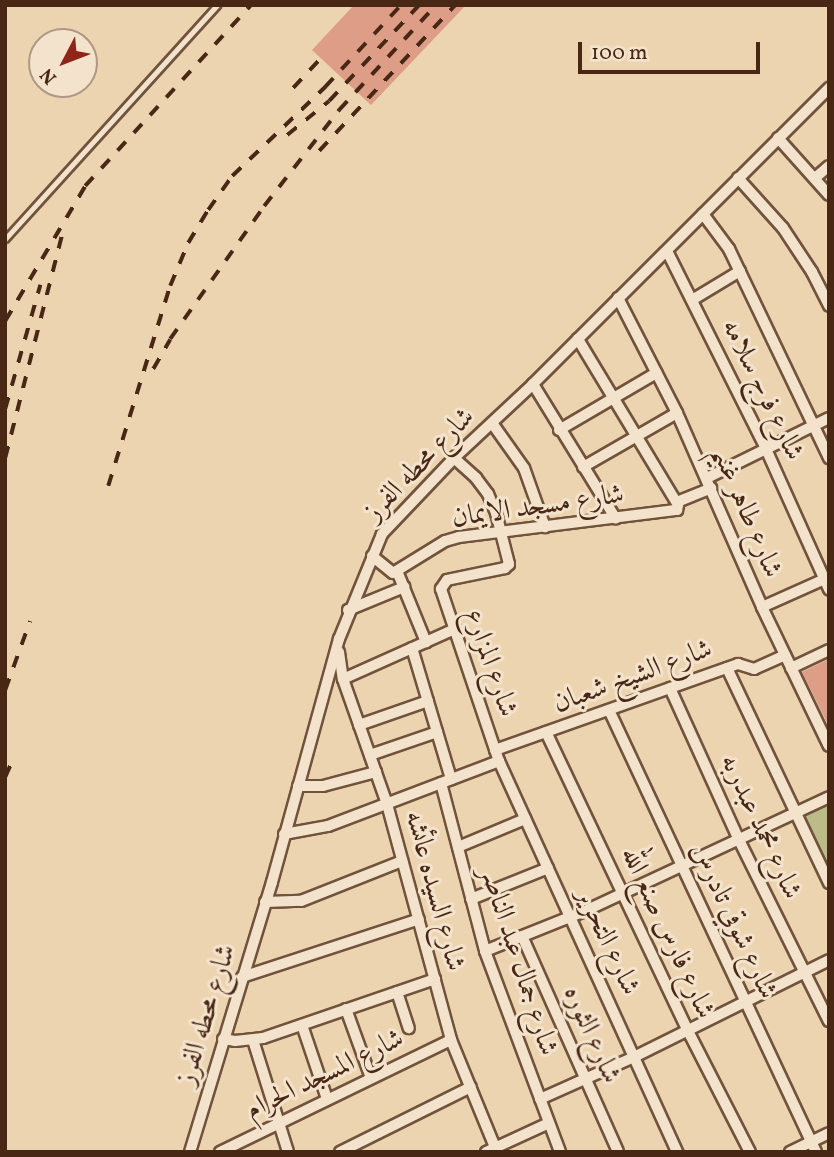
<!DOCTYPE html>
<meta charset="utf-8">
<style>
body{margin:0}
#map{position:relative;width:834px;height:1157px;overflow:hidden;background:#edd4b1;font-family:Vollkorn,Amiri,serif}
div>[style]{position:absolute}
.green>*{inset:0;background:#bcbc89}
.building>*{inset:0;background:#de9d86}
.roads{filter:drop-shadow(2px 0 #71533c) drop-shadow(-2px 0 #71533c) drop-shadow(0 2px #71533c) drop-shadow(0 -2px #71533c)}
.service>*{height:5px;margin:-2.5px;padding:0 2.5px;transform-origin:2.5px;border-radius:2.5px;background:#f3e3cc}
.minor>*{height:10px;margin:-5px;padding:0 5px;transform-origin:5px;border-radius:5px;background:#f3e3cc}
.rail>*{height:3.5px;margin-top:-1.75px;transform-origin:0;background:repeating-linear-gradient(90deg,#482815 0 12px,transparent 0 24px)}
span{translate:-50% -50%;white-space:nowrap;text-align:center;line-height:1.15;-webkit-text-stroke:6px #f3e3cc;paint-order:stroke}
.street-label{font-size:28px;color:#482815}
.frame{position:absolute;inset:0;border:7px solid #482815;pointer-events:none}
.north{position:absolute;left:28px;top:28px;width:70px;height:70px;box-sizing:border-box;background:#f3e3cc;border:2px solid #af9883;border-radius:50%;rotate:228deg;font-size:19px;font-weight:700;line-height:28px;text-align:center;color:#482815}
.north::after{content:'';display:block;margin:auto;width:24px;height:32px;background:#8f2418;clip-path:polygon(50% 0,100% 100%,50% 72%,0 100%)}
.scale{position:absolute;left:578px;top:42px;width:182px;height:32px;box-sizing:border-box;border:4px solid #482815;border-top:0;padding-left:9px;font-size:21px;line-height:24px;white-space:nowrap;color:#482815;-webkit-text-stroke:5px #f3e3cc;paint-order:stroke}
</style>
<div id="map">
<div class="green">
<div style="clip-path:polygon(829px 801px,829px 880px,798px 816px)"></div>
</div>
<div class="building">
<div style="clip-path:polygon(354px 5px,466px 5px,371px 105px,312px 50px)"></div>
<div style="clip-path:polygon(829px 659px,829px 727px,802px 672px)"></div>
</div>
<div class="roads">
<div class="service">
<div style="left:5px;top:239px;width:316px;rotate:-47.8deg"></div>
</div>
<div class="minor">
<div style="left:778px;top:138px;width:76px;rotate:48.2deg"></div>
<div style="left:738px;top:178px;width:67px;rotate:48deg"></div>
<div style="left:783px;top:228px;width:53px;rotate:56.6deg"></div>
<div style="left:812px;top:272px;width:38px;rotate:63deg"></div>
<div style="left:815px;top:178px;width:18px;rotate:-41deg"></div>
<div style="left:703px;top:214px;width:44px;rotate:53.4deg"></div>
<div style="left:729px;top:249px;width:232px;rotate:64.4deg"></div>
<div style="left:667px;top:251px;width:221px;rotate:63.4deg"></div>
<div style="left:766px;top:449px;width:154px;rotate:65.8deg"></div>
<div style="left:618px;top:298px;width:129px;rotate:62.8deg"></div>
<div style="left:677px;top:413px;width:212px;rotate:66.3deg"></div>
<div style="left:762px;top:607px;width:154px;rotate:64.3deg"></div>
<div style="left:692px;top:300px;width:56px;rotate:-31.1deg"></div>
<div style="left:533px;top:384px;width:158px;rotate:58.4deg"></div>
<div style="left:492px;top:423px;width:55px;rotate:54.6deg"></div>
<div style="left:524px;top:468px;width:63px;rotate:70.4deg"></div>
<div style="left:559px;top:430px;width:113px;rotate:-30.4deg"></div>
<div style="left:454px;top:458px;width:30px;rotate:42deg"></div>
<div style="left:476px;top:478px;width:20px;rotate:53deg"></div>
<div style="left:488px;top:494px;width:21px;rotate:67deg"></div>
<div style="left:496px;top:513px;width:53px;rotate:75.7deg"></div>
<div style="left:509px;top:564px;width:6px;rotate:135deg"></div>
<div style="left:505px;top:568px;width:59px;rotate:168.3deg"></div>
<div style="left:447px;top:580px;width:11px;rotate:124deg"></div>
<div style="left:441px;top:589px;width:182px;rotate:71.4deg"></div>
<div style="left:499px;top:761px;width:430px;rotate:65.5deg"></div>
<div style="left:583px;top:467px;width:108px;rotate:-29.9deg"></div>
<div style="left:707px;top:478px;width:136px;rotate:-26.2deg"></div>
<div style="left:677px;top:502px;width:37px;rotate:-22deg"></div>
<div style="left:372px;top:556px;width:27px;rotate:39deg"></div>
<div style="left:393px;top:573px;width:61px;rotate:-31.6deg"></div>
<div style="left:445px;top:541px;width:15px;rotate:-16deg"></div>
<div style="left:459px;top:537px;width:220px;rotate:-7.1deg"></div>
<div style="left:677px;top:510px;width:5px;rotate:-79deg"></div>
<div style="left:678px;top:505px;width:194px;rotate:-121.1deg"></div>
<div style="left:397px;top:571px;width:77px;rotate:67.8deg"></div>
<div style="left:762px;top:607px;width:73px;rotate:-24.1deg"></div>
<div style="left:348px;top:610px;width:61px;rotate:-22.3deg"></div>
<div style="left:412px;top:648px;width:137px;rotate:73.4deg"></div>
<div style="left:339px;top:652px;width:27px;rotate:82deg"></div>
<div style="left:343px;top:679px;width:133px;rotate:70.6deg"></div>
<div style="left:387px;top:804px;width:245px;rotate:74.8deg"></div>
<div style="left:451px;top:1040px;width:121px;rotate:67.7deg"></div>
<div style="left:727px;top:668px;width:238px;rotate:64.6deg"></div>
<div style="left:791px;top:668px;width:42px;rotate:-25.3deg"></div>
<div style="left:343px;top:679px;width:123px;rotate:-24.1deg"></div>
<div style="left:670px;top:688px;width:167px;rotate:65.6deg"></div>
<div style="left:739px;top:840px;width:202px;rotate:63.6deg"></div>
<div style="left:609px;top:710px;width:488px;rotate:64.9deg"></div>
<div style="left:359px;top:725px;width:73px;rotate:-19.2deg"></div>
<div style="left:546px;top:732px;width:331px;rotate:64.6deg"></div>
<div style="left:688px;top:1031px;width:136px;rotate:62.9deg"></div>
<div style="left:495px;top:750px;width:258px;rotate:-19.5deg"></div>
<div style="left:738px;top:664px;width:17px;rotate:17deg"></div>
<div style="left:754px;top:669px;width:34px;rotate:-24deg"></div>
<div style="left:370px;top:755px;width:71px;rotate:-18.9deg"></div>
<div style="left:441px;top:783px;width:174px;rotate:75.3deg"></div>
<div style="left:485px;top:951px;width:215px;rotate:69.5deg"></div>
<div style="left:298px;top:786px;width:25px"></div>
<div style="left:323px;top:786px;width:55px;rotate:-14.8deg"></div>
<div style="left:284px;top:834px;width:45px;rotate:-10.3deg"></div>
<div style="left:328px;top:826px;width:183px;rotate:-20.8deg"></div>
<div style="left:458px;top:847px;width:73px;rotate:-22.7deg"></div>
<div style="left:471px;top:899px;width:83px;rotate:-21.9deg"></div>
<div style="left:265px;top:902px;width:36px;rotate:-2deg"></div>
<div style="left:301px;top:901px;width:109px;rotate:-21.6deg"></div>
<div style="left:522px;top:936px;width:236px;rotate:66deg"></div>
<div style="left:485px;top:951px;width:108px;rotate:-21.8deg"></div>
<div style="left:585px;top:911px;width:269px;rotate:-25deg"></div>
<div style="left:242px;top:977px;width:186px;rotate:-18.1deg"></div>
<div style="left:397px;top:992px;width:38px;rotate:72deg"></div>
<div style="left:346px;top:1009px;width:73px;rotate:70.1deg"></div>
<div style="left:302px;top:1025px;width:78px;rotate:71.3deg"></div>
<div style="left:223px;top:1039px;width:12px;rotate:9deg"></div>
<div style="left:235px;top:1041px;width:28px;rotate:-6deg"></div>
<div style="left:263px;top:1038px;width:182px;rotate:-18.9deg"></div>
<div style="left:253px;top:1040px;width:117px;rotate:72.6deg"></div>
<div style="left:540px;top:1099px;width:103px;rotate:-24.1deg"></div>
<div style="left:634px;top:1057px;width:218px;rotate:-26.4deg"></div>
<div style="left:190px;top:1152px;width:282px;rotate:-73.1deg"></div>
<div style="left:272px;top:882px;width:252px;rotate:-74.6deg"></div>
<div style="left:339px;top:639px;width:113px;rotate:-67.7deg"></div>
<div style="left:382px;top:534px;width:105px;rotate:-46.5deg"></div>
<div style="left:454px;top:458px;width:108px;rotate:-43.1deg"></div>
<div style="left:533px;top:384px;width:419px;rotate:-45deg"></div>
<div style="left:220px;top:1152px;width:257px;rotate:-25.9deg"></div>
<div style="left:340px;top:1152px;width:146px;rotate:-26.4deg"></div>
<div style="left:486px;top:1152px;width:69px;rotate:-24.7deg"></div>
<div style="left:790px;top:1152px;width:43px;rotate:-26deg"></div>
</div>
</div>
<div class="rail">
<div style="left:293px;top:88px;width:41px;rotate:-47deg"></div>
<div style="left:287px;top:135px;width:54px;rotate:-39deg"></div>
<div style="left:329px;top:101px;width:132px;rotate:-46.8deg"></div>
<div style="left:319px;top:151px;width:200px;rotate:-47deg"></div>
<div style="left:5px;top:321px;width:157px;rotate:-59.3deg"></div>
<div style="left:85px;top:186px;width:246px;rotate:-47.5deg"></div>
<div style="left:153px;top:369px;width:34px;rotate:-60deg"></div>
<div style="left:170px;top:339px;width:163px;rotate:-54.7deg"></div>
<div style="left:264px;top:206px;width:122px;rotate:-52deg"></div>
<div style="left:339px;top:110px;width:143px;rotate:-47.3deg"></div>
<div style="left:5px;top:409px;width:129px;rotate:-74.2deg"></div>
<div style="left:5px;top:458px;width:231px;rotate:-75.7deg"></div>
<div style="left:108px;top:486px;width:209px;rotate:-72.8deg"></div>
<div style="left:170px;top:286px;width:47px;rotate:-67.3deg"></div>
<div style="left:188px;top:243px;width:39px;rotate:-59deg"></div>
<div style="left:208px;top:210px;width:42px;rotate:-54.8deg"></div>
<div style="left:232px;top:176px;width:129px;rotate:-43.7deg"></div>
<div style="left:325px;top:87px;width:112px;rotate:-47.2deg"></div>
<div style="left:5px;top:690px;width:73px;rotate:-70.1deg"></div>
<div style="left:5px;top:777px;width:20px;rotate:-66deg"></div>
</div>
<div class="street-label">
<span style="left:762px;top:390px;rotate:64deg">شارع فرج سلامه</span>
<span style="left:420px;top:465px;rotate:-46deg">شارع محطه الفرز</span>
<span style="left:538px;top:507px;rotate:-8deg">شارع مسجد الايمان</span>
<span style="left:746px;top:512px;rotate:67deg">شارع طاهر غنيم</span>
<span style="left:490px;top:663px;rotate:71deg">شارع المزارع</span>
<span style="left:633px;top:677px;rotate:-20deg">شارع الشيخ شعبان</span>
<span style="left:760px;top:827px;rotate:65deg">شارع محمد عبدربه</span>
<span style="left:434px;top:891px;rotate:75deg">شارع السيده عائشه</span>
<span style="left:733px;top:921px;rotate:65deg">شارع شوقي تادرس</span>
<span style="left:667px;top:933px;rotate:65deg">شارع فارس صنع الله</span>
<span style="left:607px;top:942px;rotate:65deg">شارع التحرير</span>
<span style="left:518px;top:961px;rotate:72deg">شارع جمال عبد الناصر</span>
<span style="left:207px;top:1015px;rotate:-73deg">شارع محطه الفرز</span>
<span style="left:591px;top:1035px;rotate:66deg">شارع الثوره</span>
<span style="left:325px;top:1075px;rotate:-26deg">شارع المسجد الحرام</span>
</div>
<div class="frame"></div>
<div class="north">N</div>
<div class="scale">100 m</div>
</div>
